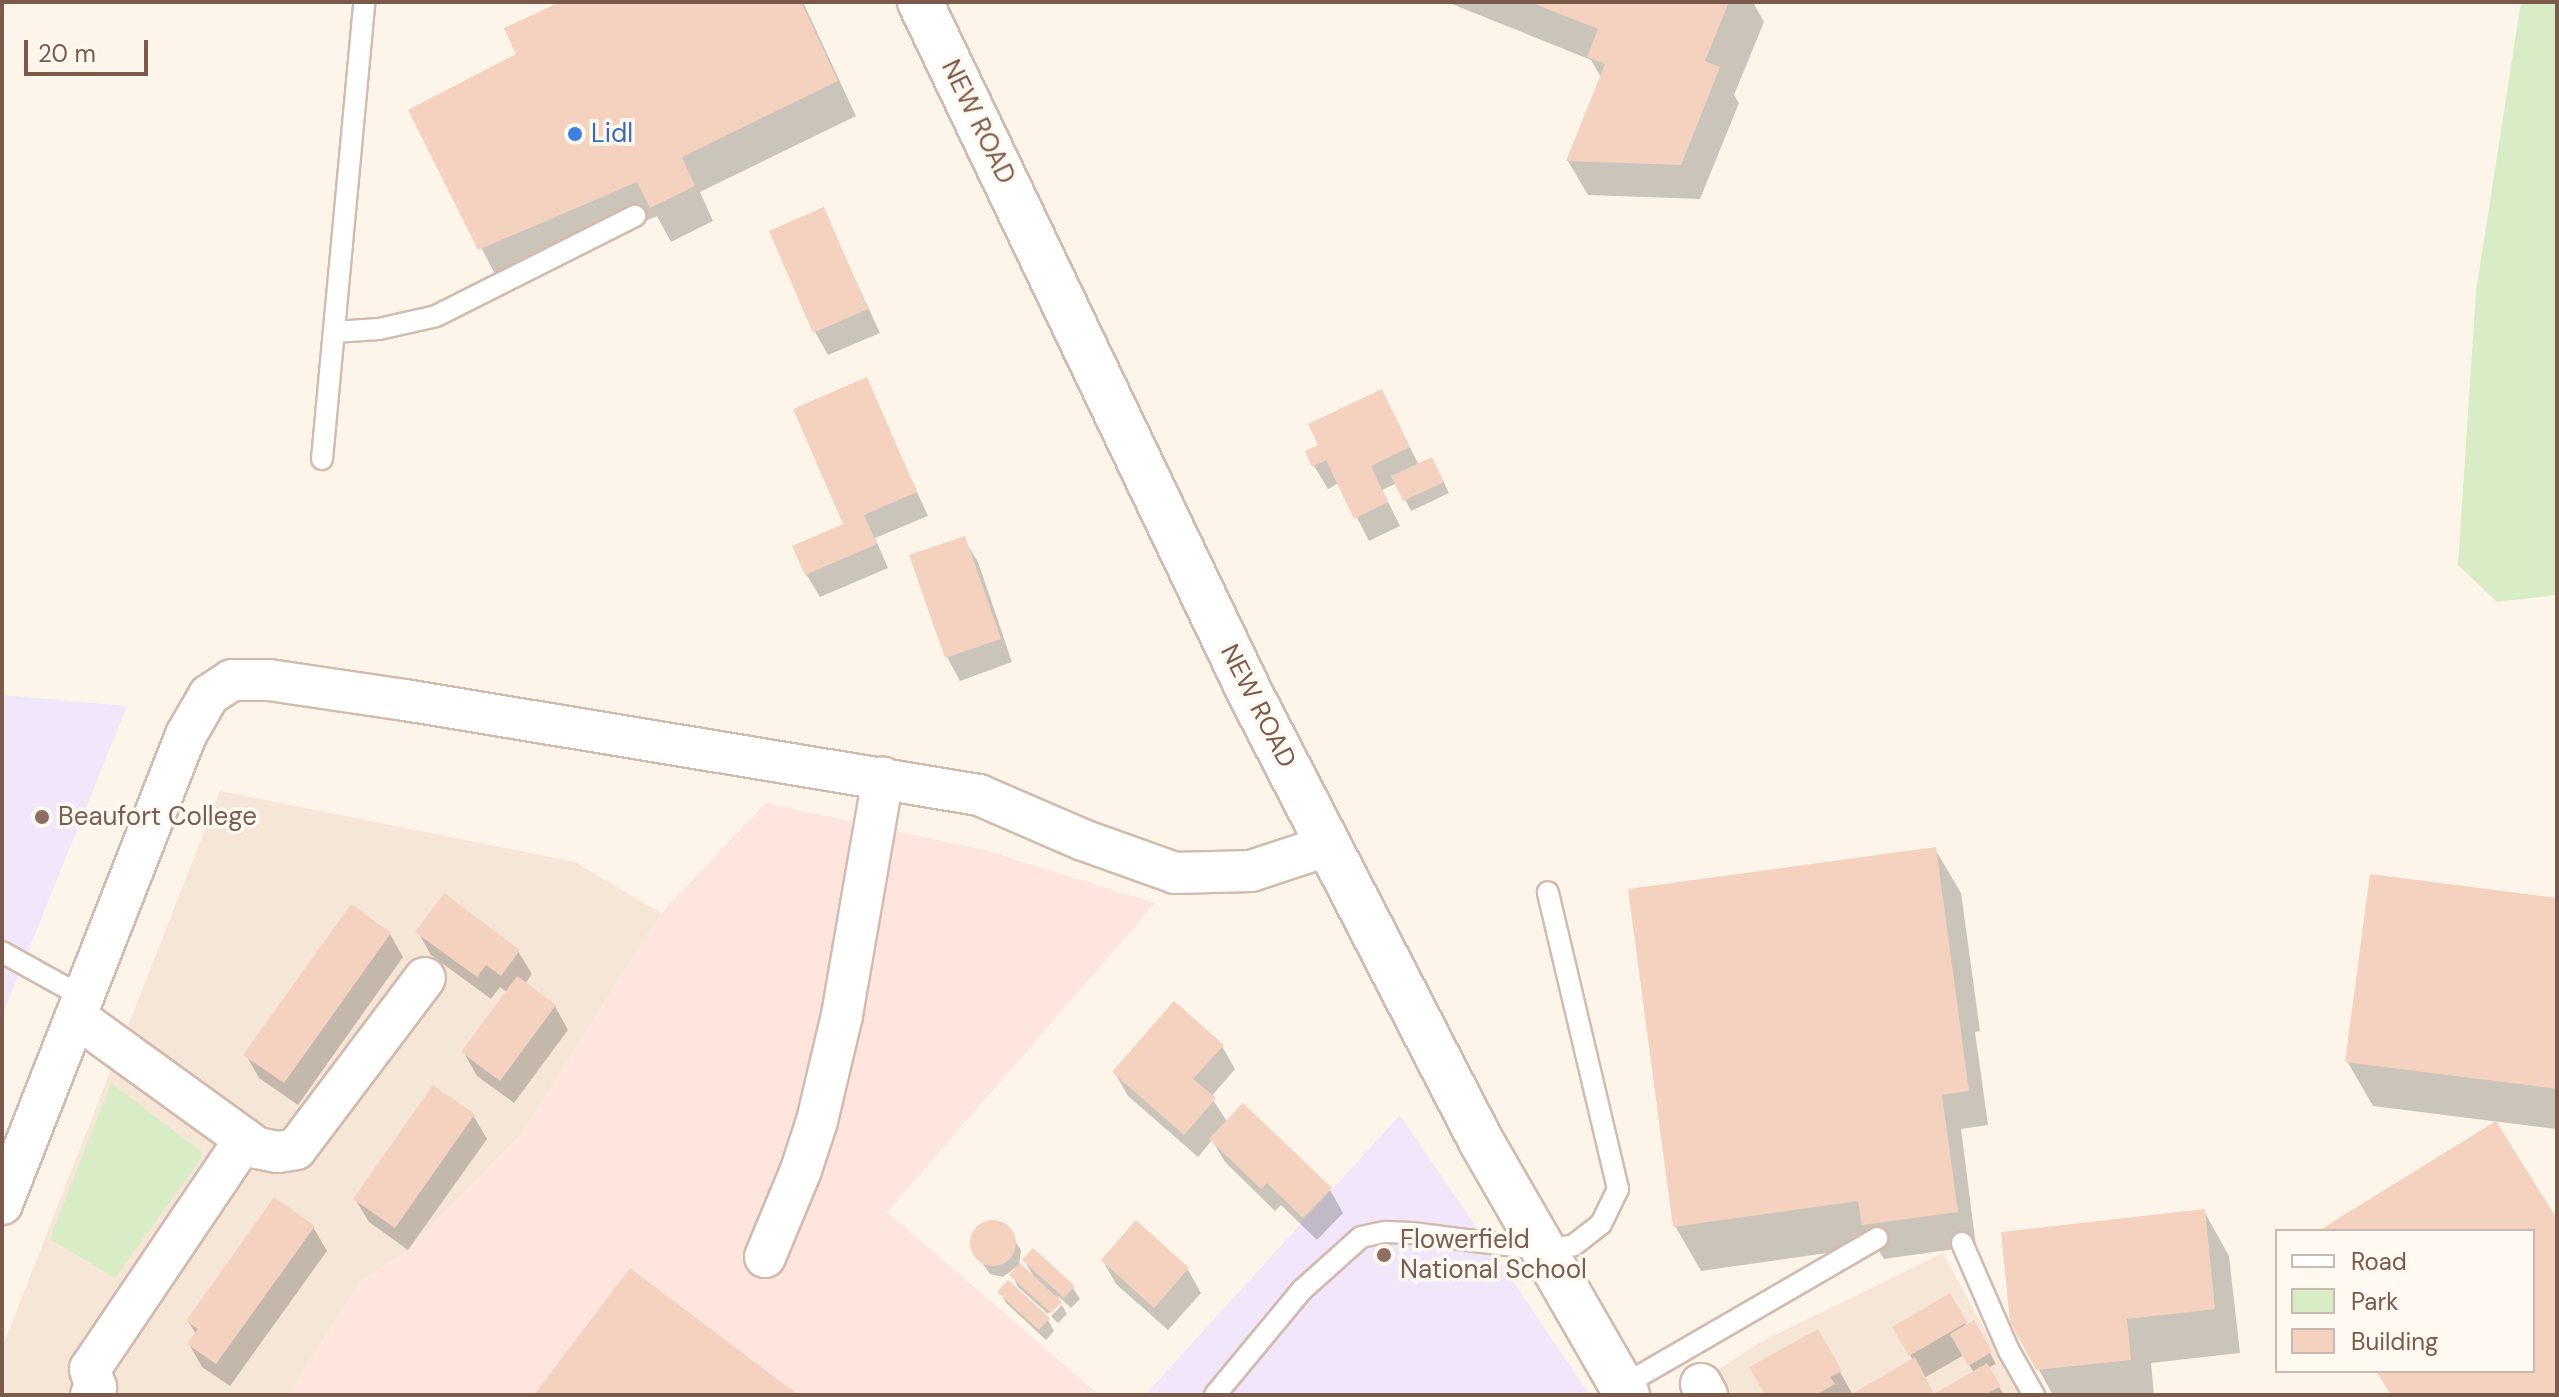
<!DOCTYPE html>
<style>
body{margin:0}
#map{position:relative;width:2559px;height:1397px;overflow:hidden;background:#fef5ea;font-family:"DM Sans",sans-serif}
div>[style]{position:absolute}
.residential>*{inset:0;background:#f6e6d7}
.commercial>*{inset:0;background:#fee5dd}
.education>*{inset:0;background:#f2e6fa}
.green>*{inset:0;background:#d8edc6}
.shadow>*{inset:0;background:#0003}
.building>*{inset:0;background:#f5d2c0}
.round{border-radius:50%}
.roads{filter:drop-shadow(2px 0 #d2bbae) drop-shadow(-2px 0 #d2bbae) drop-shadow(0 2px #d2bbae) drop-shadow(0 -2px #d2bbae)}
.service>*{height:20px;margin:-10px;padding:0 10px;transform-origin:10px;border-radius:10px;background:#fff}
.minor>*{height:40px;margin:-20px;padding:0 20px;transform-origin:20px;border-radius:20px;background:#fff}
.secondary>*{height:44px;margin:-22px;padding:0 22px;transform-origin:22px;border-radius:22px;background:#fff}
.dots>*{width:22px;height:22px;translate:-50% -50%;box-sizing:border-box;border:4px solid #fff9f1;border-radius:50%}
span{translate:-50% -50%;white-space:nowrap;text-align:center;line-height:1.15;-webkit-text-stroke:7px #fff9f1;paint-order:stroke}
.street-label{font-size:26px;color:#7b594b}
.shop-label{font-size:26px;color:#366cbe}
.left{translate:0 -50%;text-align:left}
.education-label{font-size:26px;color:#785e54}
.frame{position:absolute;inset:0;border:4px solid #7b594b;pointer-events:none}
.legend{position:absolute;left:2275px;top:1229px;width:260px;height:144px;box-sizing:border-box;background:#fff9f1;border:2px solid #cab9af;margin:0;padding:10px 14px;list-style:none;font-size:24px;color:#7b594b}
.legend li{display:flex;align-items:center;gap:16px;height:40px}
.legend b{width:40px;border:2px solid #cab9af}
.scale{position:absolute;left:24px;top:40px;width:124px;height:36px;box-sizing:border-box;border:4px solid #7b594b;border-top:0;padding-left:10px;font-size:24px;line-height:28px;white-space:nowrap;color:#7b594b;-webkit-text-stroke:6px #fff9f1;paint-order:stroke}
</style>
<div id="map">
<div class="residential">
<div style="clip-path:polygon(220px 791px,575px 862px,661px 913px,520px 1136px,406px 1251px,360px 1282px,288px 1395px,2px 1395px,2px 1348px)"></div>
<div style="clip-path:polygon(1943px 1253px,2020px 1395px,1726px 1395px,1713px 1373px,1759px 1343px)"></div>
</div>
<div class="commercial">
<div style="clip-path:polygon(766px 803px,984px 850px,1155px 903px,887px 1212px,1099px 1395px,288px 1395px,360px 1282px,406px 1251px,520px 1136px,661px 913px)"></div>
</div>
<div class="education">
<div style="clip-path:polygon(2px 695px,127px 706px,2px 1016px)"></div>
<div style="clip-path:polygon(1400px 1115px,1590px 1395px,1145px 1395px)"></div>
</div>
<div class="green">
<div style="clip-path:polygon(2521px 2px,2557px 2px,2557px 595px,2497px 602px,2458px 565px,2476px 291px)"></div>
<div style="clip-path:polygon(111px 1083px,201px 1151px,201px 1159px,115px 1278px,50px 1239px)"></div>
</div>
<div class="shadow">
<div style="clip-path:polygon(564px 2px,803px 2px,856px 116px,700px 192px,713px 221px,671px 242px,657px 216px,500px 284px,411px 111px,519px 55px)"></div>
<div style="clip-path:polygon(1447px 2px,1753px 2px,1764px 22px,1734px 95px,1739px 103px,1700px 199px,1588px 195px,1568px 161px,1602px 79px,1591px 60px)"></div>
<div style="clip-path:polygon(823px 210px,880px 333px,828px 355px,815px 332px)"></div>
<div style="clip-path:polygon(866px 380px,928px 516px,875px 538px,888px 568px,820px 597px,806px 574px,845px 525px)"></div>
<div style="clip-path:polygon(1381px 391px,1419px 465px,1438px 470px,1449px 493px,1411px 511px,1397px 483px,1382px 490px,1400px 526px,1369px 541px,1339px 483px,1328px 489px,1314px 466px,1321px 446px)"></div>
<div style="clip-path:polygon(964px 539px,978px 562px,1012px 662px,960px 681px,947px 657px,911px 557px)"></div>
<div style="clip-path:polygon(1935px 849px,1961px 893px,1980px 1031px,1975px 1032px,1988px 1125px,1961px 1129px,1976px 1246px,1884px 1259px,1876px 1246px,1701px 1271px,1675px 1226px)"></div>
<div style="clip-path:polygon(2557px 900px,2557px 1129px,2373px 1106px,2347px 1061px)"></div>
<div style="clip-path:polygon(418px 932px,518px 951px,532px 974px,525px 984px,555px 1006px,568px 1030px,514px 1103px,477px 1076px,464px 1053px,508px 993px,500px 987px,491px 999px,431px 955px)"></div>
<div style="clip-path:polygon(390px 934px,403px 957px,298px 1105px,259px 1078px,246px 1055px)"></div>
<div style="clip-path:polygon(1222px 1046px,1235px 1069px,1211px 1097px,1228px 1123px,1330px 1190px,1343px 1213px,1317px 1240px,1281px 1205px,1275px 1211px,1225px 1162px,1212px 1140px,1198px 1157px,1128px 1096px,1115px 1073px)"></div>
<div style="clip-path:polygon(473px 1115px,487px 1139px,408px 1250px,369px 1222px,355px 1199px)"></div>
<div style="clip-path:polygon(2204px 1211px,2229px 1256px,2240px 1353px,2151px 1363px,2154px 1395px,2053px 1395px,2012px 1322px)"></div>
<div style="clip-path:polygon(991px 1222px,1005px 1226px,1021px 1250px,1019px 1266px,1035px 1279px,1024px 1260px,1073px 1288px,1080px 1299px,1071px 1308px,1057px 1295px,1062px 1305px,1059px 1302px,1048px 1314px,1018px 1287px,1012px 1275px,1019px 1265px,1003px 1277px,990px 1274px,974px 1252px,974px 1232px)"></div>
<div style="clip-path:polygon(2557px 1222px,2557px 1395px,2392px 1395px,2377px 1371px,2533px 1371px,2533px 1231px,2322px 1231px)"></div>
<div style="clip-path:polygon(1136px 1223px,1188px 1270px,1201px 1293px,1168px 1330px,1116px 1284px,1103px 1261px)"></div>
<div style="clip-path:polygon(313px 1227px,327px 1251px,230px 1386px,202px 1367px,189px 1344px,196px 1334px,188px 1321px)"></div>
<div style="clip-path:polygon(1000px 1292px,1048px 1320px,1054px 1331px,1046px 1340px,1006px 1303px)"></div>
<div style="clip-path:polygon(1949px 1296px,1967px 1326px,1973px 1323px,1996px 1364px,1988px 1368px,2004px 1395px,1936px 1395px,1974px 1373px,1964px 1355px,1924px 1378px,1934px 1395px,1854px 1395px,1913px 1360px,1894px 1328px)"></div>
<div style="clip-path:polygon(1062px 1305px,1067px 1314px,1058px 1323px,1051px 1316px)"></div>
<div style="clip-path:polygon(1817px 1331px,1853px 1395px,1767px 1395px)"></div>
</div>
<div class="building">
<div style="clip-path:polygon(560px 2px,801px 2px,838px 81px,682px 157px,695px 186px,650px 208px,637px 182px,478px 250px,408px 110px,516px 54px,504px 28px)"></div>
<div style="clip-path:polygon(1530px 2px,1729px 2px,1705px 61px,1720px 67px,1681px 165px,1566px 161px,1605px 64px,1587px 57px,1598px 29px)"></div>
<div style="clip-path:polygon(824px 207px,868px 309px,813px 333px,769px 231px)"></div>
<div style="clip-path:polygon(867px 377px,917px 492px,864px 515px,877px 544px,805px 575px,792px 546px,843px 524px,793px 409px)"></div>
<div style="clip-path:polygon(1382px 389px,1410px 447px,1371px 466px,1388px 502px,1354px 519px,1326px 460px,1312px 467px,1305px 451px,1318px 445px,1308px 424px)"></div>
<div style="clip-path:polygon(1432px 457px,1444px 482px,1403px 501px,1391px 476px)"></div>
<div style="clip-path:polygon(965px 536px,1001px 639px,945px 658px,909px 555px)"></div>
<div style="clip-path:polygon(1936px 847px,1969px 1091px,1942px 1095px,1958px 1212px,1862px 1225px,1858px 1201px,1673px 1227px,1628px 889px)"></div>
<div style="clip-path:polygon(2370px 874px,2557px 898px,2557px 1089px,2345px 1062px)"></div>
<div style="clip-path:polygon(444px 893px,520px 950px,501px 976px,486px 965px,477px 977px,415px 932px)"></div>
<div style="clip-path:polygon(351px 904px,391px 933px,284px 1083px,243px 1055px)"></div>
<div style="clip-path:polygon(517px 976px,556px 1005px,500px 1081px,461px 1052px)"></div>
<div style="clip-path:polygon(1174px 1001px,1224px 1045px,1193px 1079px,1216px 1098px,1184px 1135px,1112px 1072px)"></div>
<div style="clip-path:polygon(433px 1085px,475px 1114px,395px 1228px,353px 1199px)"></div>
<div style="clip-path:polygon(1243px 1103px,1332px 1188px,1303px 1218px,1267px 1183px,1261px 1189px,1209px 1139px)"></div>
<div style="clip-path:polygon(2496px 1121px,2557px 1219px,2557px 1394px,2391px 1395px,2376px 1371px,2533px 1371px,2533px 1231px,2318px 1231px)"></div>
<div style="clip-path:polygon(274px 1197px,315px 1226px,216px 1364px,187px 1344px,198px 1329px,186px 1321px)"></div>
<div style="clip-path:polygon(2205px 1209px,2215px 1309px,2127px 1319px,2131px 1360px,2036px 1370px,2010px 1322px,2001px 1232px)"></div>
<div class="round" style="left:970px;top:1220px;width:46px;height:46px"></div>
<div style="clip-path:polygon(1136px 1220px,1189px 1268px,1154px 1308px,1101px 1260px)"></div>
<div style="clip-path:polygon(1033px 1248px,1075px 1286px,1064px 1298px,1022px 1260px)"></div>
<div style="clip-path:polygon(1020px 1263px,1062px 1302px,1051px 1313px,1009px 1275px)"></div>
<div style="clip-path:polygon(630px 1268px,777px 1379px,799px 1395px,534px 1395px)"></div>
<div style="clip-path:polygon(1008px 1280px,1050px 1318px,1039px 1330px,997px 1292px)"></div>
<div style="clip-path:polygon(1950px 1293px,1967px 1322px,1909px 1356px,1892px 1327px)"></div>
<div style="clip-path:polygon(1974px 1320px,1992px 1352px,1968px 1366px,1950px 1334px)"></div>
<div style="clip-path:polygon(1818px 1329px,1842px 1371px,1830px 1377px,1835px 1384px,1816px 1395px,1765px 1395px,1749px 1367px)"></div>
<div style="clip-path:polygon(1915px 1357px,1934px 1394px,1987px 1363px,2001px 1386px,1985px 1395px,1850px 1395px)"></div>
</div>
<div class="roads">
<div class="service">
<div style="left:334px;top:332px;width:45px;rotate:-3.8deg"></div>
<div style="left:379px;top:329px;width:58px;rotate:-12.8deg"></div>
<div style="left:436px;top:316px;width:223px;rotate:-26.7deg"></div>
<div style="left:322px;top:459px;width:459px;rotate:-84.7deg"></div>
<div style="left:2px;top:952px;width:93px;rotate:29.1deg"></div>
<div style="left:1962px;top:1243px;width:118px;rotate:66.5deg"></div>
<div style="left:2009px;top:1351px;width:51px;rotate:60.4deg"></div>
<div style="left:1622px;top:1386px;width:295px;rotate:-30.1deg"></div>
<div style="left:1215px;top:1395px;width:136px;rotate:-50.4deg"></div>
<div style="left:1302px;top:1290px;width:79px;rotate:-41.9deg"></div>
<div style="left:1361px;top:1237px;width:25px;rotate:-12deg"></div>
<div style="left:1385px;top:1232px;width:27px;rotate:2deg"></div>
<div style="left:1412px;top:1233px;width:133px;rotate:7.3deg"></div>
<div style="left:1544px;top:1250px;width:30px;rotate:-9deg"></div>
<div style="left:1574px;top:1245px;width:34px;rotate:-38deg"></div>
<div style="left:1601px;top:1224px;width:39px;rotate:-64deg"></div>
<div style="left:1618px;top:1189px;width:305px;rotate:-103.3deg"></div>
</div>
<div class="minor">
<div style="left:76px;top:1017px;width:223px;rotate:35.9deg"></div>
<div style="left:257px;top:1148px;width:21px;rotate:11deg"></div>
<div style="left:278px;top:1152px;width:18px;rotate:-9deg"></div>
<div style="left:296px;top:1149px;width:214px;rotate:-53deg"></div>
<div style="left:2px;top:1204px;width:504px;rotate:-68.58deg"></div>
<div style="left:186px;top:735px;width:46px;rotate:-60.1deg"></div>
<div style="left:209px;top:695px;width:27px;rotate:-33deg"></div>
<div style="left:232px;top:680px;width:37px"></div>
<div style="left:269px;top:680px;width:137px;rotate:8.4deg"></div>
<div style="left:405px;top:700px;width:582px;rotate:9.4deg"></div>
<div style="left:979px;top:795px;width:113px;rotate:23.4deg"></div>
<div style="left:1083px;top:840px;width:98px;rotate:19.7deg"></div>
<div style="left:1175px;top:873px;width:76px;rotate:-1.5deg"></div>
<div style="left:1251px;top:871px;width:83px;rotate:-18.2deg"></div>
<div style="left:765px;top:1257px;width:94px;rotate:-67.5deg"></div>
<div style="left:801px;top:1170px;width:52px;rotate:-71.9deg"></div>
<div style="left:817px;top:1121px;width:109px;rotate:-76.7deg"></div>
<div style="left:842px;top:1015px;width:241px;rotate:-80.2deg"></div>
<div style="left:1701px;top:1384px;width:13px;rotate:61deg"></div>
<div style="left:91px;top:1395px;width:9px;rotate:-54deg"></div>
<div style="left:96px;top:1388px;width:20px;rotate:-108deg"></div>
<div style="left:90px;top:1369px;width:277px;rotate:-56deg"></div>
</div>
<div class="secondary">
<div style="left:920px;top:2px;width:766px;rotate:64.47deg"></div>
<div style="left:1250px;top:693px;width:504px;rotate:62.72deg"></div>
<div style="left:1481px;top:1141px;width:293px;rotate:60.1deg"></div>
</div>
</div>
<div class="dots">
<div style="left:575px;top:134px;background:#3f7fe0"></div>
<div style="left:42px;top:817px;background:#8d6e63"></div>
<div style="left:1384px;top:1255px;background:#8d6e63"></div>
</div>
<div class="street-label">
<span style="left:978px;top:122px;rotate:64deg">NEW ROAD</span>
<span style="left:1258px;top:706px;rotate:63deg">NEW ROAD</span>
</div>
<div class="shop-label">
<span class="left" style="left:591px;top:134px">Lidl</span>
</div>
<div class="education-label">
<span class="left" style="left:58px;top:817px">Beaufort College</span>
<span class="left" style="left:1400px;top:1255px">Flowerfield<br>National School</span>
</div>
<div class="frame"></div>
<ul class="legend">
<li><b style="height:10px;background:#fff"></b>Road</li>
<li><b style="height:22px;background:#d8edc6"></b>Park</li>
<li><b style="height:22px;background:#f5d2c0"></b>Building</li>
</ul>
<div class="scale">20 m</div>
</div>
